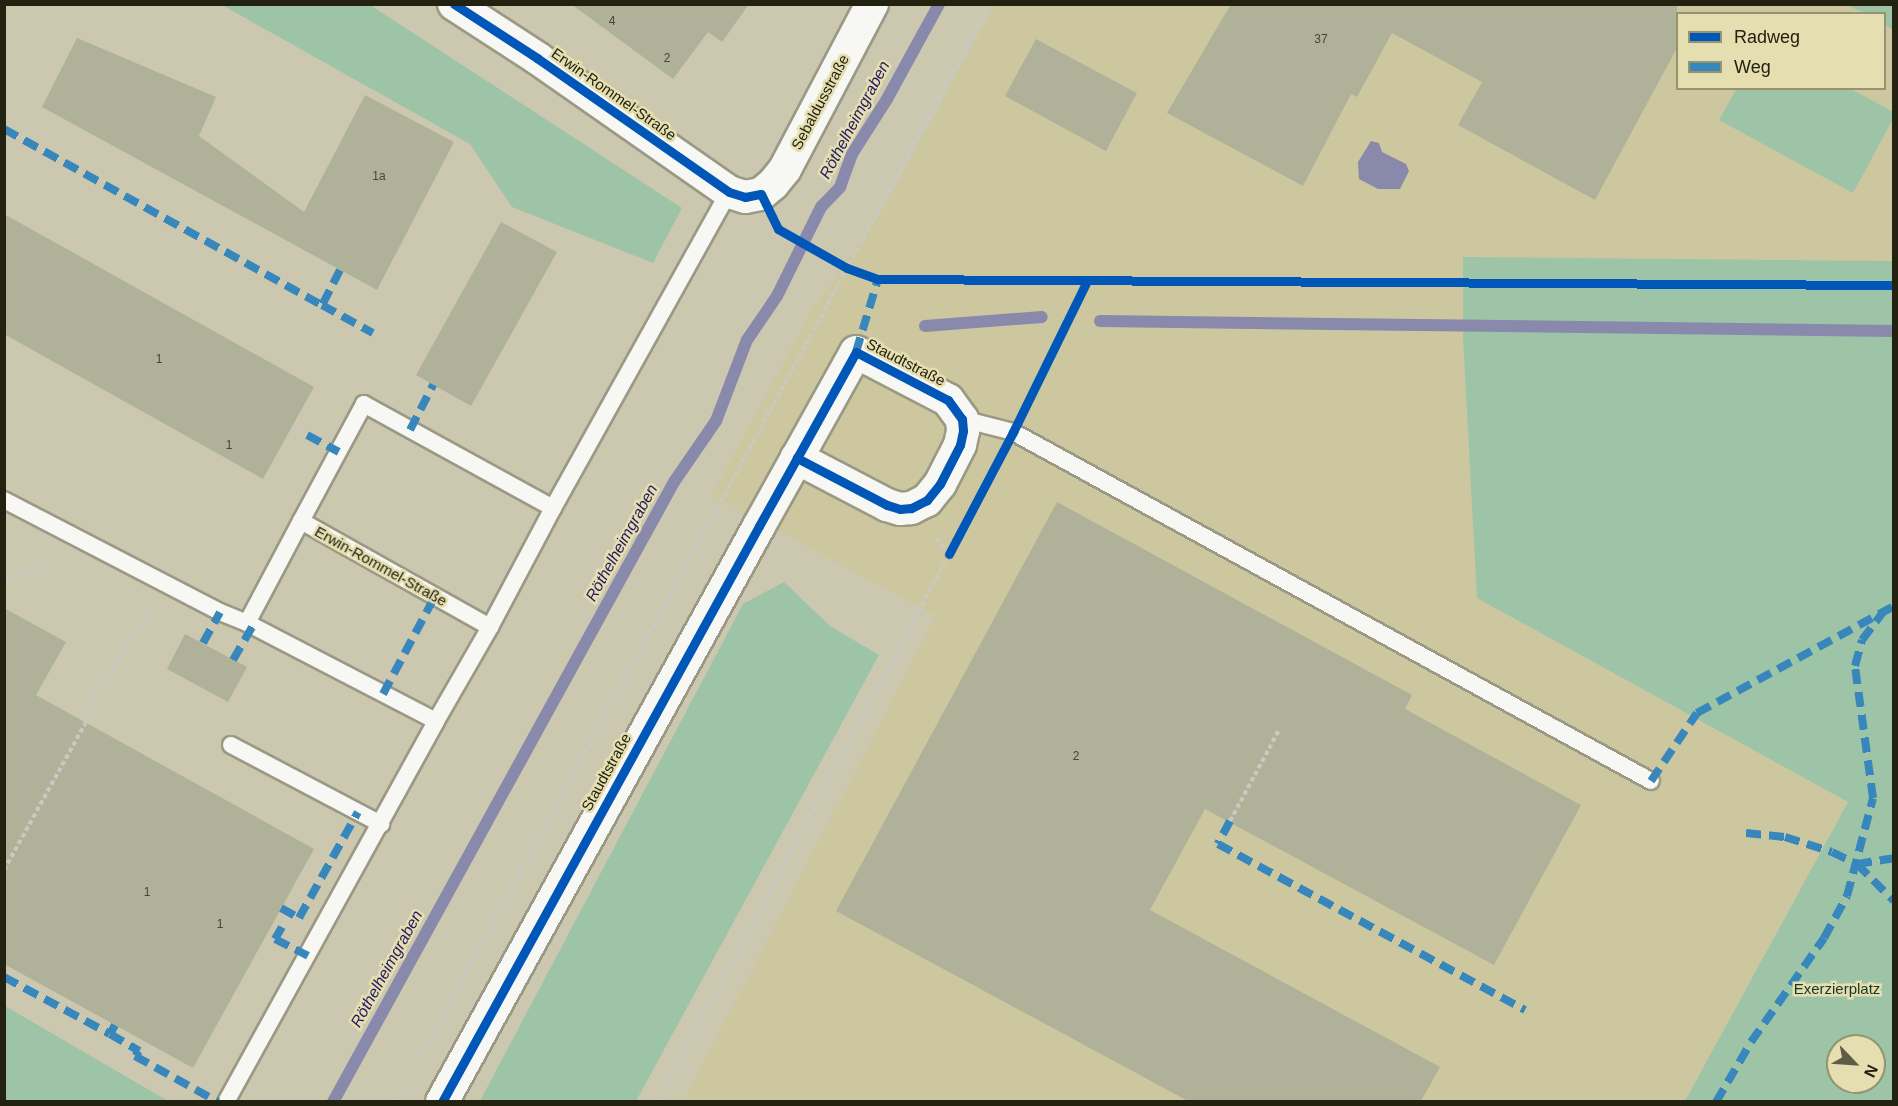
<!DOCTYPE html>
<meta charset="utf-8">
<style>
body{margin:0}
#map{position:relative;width:1898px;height:1106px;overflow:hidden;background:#cbc8af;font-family:Arial,sans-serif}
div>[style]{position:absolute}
.built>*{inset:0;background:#ccc79e}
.green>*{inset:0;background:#9dc4a6}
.water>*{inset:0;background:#8989ac}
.stream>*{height:12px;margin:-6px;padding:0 6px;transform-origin:6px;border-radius:6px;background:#8989ac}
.building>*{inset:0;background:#afb299}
.path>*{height:4px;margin-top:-2px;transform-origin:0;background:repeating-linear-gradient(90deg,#c9c8c1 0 4.5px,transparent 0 7.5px)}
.roads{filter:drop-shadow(2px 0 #9b9985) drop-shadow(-2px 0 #9b9985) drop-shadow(0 2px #9b9985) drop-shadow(0 -2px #9b9985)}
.service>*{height:16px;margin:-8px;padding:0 8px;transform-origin:8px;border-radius:8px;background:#f7f7f3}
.minor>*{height:32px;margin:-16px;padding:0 16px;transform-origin:16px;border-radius:16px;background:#f7f7f3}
.quiet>*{height:8px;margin-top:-4px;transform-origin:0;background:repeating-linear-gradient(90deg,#3887bc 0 15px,transparent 0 23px)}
.cycleway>*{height:9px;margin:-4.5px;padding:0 4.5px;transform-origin:4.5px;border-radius:4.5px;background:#0057b8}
span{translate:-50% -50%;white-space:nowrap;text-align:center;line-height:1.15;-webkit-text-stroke:5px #e4deb0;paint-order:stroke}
.number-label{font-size:12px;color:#474632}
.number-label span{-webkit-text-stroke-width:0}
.street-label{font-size:15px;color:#23210f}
.park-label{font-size:15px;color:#163829}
.water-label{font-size:16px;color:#241962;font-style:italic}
.frame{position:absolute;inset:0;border:6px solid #23210f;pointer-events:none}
.legend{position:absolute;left:1676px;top:12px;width:210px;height:78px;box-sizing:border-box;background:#e4deb0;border:2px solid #979270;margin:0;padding:8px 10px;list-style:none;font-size:18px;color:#23210f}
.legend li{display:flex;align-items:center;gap:12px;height:30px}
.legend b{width:30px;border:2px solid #979270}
.north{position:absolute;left:1826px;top:1034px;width:60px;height:60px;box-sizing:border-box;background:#e4deb0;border:2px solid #979270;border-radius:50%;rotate:115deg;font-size:16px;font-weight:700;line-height:24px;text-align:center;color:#23210f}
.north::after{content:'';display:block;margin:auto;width:21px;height:27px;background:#5e5b47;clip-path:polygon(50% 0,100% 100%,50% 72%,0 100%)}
</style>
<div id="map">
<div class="built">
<div style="clip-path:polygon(evenodd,995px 5px,1893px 5px,1893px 261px,1463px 257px,1477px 598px,1848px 802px,1685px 1101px,683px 1102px,936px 616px,712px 495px,813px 308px,880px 214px,995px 5px,1678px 14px,1884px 14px,1884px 88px,1678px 88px,1678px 14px)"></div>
</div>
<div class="green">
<div style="clip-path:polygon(222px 5px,370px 5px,682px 208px,653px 263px,512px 207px,470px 144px)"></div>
<div style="clip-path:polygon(1847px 5px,1893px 5px,1893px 30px,1885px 25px,1884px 14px,1864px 13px)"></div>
<div style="clip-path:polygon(1737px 88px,1851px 89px,1893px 112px,1893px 119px,1853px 193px,1719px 120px)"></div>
<div style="clip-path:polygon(evenodd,1463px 257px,1893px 261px,1893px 1101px,1685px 1101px,1848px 802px,1477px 598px,1463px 338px,1463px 257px,1838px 1046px,1874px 1046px,1874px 1082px,1838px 1082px,1838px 1046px)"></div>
<div style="clip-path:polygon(784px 582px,830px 626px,879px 655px,636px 1101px,480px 1101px,743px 604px)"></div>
<div style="clip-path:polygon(5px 1006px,168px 1101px,5px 1101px)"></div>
</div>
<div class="water">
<div style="clip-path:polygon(1371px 141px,1379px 143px,1382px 152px,1406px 164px,1409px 171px,1400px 189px,1378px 189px,1359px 179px,1358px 162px)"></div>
</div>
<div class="stream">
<div style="left:1100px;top:321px;width:794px;rotate:0.72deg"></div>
<div style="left:925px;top:326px;width:117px;rotate:-4.4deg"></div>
<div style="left:333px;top:1102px;width:708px;rotate:-61.19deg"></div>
<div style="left:674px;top:482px;width:74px;rotate:-55.5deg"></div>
<div style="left:716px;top:421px;width:87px;rotate:-69.1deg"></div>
<div style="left:747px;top:340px;width:53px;rotate:-55.7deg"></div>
<div style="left:777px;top:296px;width:99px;rotate:-63.7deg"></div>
<div style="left:821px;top:207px;width:28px;rotate:-46deg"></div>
<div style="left:840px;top:187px;width:35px;rotate:-70deg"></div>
<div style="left:852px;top:154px;width:65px;rotate:-57.5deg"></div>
<div style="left:887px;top:99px;width:108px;rotate:-61.3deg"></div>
</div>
<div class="building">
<div style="clip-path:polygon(571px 4px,749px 4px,722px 42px,708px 32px,673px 79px)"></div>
<div style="clip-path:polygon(1231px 4px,1677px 4px,1677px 48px,1595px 200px,1458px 125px,1482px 82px,1392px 33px,1357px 97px,1351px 94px,1303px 186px,1167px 113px)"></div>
<div style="clip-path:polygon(77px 38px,216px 97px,199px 136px,304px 212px,365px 95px,454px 142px,377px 290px,42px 107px)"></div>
<div style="clip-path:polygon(1036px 39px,1137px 93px,1106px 151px,1005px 96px)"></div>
<div style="clip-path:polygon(4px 214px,314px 387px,263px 479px,4px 334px)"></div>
<div style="clip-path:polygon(501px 222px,557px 252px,471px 406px,416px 375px)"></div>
<div style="clip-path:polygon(1057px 502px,1412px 695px,1405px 709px,1581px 805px,1494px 965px,1205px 809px,1150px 910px,1440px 1067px,1421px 1101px,1188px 1101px,836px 911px)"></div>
<div style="clip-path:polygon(4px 608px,66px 642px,36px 695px,314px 849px,193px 1068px,4px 964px)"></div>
<div style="clip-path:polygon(185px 634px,247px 667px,228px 702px,167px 669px)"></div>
</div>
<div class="path">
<div style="left:777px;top:227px;width:81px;rotate:30.4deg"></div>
<div style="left:847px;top:268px;width:33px;rotate:20deg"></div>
<div style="left:292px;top:427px;width:17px;rotate:28deg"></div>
<div style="left:4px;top:581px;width:54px;rotate:-21.8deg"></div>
<div style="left:1230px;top:821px;width:103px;rotate:-61.7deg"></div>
<div style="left:4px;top:870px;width:167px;rotate:-61deg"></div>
<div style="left:85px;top:724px;width:29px;rotate:-70deg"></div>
<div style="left:95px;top:697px;width:103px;rotate:-57.7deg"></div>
<div style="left:282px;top:927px;width:16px;rotate:-60deg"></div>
<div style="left:421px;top:1056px;width:1196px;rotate:-61.59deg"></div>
<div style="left:147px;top:1063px;width:17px;rotate:-59deg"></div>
<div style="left:396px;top:1102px;width:23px;rotate:-61deg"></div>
<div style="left:658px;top:1102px;width:620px;rotate:-62.03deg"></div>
<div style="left:949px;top:554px;width:21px;rotate:-127deg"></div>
</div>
<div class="roads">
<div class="service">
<div style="left:962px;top:419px;width:53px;rotate:14.3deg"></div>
<div style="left:1013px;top:432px;width:727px;rotate:28.68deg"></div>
<div style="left:4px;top:500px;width:243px;rotate:27.4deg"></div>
<div style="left:220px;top:612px;width:29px;rotate:22deg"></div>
<div style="left:553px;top:508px;width:216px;rotate:-151.2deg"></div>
<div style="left:364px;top:404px;width:133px;rotate:118.3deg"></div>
<div style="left:301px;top:521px;width:217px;rotate:29.3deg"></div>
<div style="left:490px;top:627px;width:135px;rotate:-62.1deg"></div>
<div style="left:553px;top:508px;width:362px;rotate:-60.9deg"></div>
<div style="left:436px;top:721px;width:108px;rotate:-60.1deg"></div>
<div style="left:231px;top:745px;width:170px;rotate:27.8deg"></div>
<div style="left:226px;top:1102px;width:435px;rotate:-61.1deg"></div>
<div style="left:436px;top:721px;width:213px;rotate:-152.6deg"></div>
<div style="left:247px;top:623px;width:115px;rotate:-62.1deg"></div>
</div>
<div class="minor">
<div style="left:454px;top:4px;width:99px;rotate:33deg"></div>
<div style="left:537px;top:58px;width:234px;rotate:34.9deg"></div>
<div style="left:729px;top:192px;width:17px;rotate:17deg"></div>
<div style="left:745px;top:197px;width:16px;rotate:-11deg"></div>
<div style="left:761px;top:194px;width:16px;rotate:-40deg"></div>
<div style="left:773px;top:184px;width:19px;rotate:-51deg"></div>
<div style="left:785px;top:169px;width:187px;rotate:-62.2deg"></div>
<div style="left:442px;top:1102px;width:657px;rotate:-61.17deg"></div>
<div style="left:759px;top:526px;width:78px;rotate:-60.8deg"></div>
<div style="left:797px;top:458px;width:121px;rotate:-60.9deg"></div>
<div style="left:856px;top:352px;width:104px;rotate:27.6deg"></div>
<div style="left:948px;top:400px;width:24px;rotate:54deg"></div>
<div style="left:962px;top:419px;width:12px;rotate:85deg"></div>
<div style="left:963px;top:431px;width:14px;rotate:102deg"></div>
<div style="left:960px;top:445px;width:44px;rotate:117.1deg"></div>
<div style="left:940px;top:484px;width:21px;rotate:129deg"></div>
<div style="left:927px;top:500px;width:18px;rotate:153deg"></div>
<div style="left:911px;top:508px;width:11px;rotate:175deg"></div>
<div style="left:900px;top:509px;width:14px;rotate:-163deg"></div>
<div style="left:887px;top:505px;width:102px;rotate:-152.4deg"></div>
</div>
</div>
<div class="quiet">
<div style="left:4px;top:129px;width:363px;rotate:29deg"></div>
<div style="left:340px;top:270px;width:39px;rotate:117deg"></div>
<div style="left:322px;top:305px;width:58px;rotate:28.8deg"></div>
<div style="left:856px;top:352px;width:76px;rotate:-73.2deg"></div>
<div style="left:878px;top:279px;width:5px"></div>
<div style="left:410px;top:430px;width:51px;rotate:-62.9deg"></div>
<div style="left:307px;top:435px;width:36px;rotate:28deg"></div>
<div style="left:203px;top:643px;width:35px;rotate:-61deg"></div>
<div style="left:233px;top:660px;width:39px;rotate:-60deg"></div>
<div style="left:383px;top:694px;width:111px;rotate:-62deg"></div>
<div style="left:1651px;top:781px;width:82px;rotate:-55.9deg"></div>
<div style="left:1697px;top:713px;width:224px;rotate:-28.5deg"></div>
<div style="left:1230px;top:821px;width:26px;rotate:118deg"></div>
<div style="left:1218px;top:844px;width:349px;rotate:28.4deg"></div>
<div style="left:1746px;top:833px;width:39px;rotate:6deg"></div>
<div style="left:1785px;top:837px;width:49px;rotate:17.7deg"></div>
<div style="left:1832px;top:852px;width:28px;rotate:26deg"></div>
<div style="left:1857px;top:864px;width:52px;rotate:45deg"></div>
<div style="left:1857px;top:864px;width:37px;rotate:-9deg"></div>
<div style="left:281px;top:908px;width:21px;rotate:29deg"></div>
<div style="left:299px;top:918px;width:121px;rotate:-60.9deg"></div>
<div style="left:282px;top:927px;width:14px;rotate:120deg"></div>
<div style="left:275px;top:939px;width:37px;rotate:27deg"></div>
<div style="left:4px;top:977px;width:120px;rotate:28.3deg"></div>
<div style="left:115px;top:1025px;width:10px;rotate:119deg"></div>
<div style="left:110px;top:1034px;width:34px;rotate:30deg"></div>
<div style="left:139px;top:1051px;width:6px;rotate:129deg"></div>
<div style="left:135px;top:1056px;width:95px;rotate:29deg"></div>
<div style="left:1716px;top:1102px;width:69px;rotate:-59.7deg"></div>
<div style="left:1751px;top:1042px;width:127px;rotate:-54.9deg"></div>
<div style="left:1824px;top:938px;width:48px;rotate:-61.3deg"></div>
<div style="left:1847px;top:896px;width:101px;rotate:-75.1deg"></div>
<div style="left:1873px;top:798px;width:133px;rotate:-97.8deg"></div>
<div style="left:1855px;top:666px;width:27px;rotate:-75deg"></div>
<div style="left:1862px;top:640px;width:35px;rotate:-53deg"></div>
</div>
<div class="cycleway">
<div style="left:454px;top:4px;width:99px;rotate:33deg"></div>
<div style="left:537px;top:58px;width:234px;rotate:34.9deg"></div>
<div style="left:729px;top:192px;width:17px;rotate:17deg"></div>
<div style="left:745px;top:197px;width:16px;rotate:-11deg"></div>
<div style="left:761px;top:194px;width:39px;rotate:64deg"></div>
<div style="left:778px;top:229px;width:79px;rotate:29.5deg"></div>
<div style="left:847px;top:268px;width:33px;rotate:20deg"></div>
<div style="left:878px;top:279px;width:1016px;rotate:0.34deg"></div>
<div style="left:949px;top:554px;width:138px;rotate:-62.3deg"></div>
<div style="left:1013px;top:432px;width:168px;rotate:-63.9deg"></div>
<div style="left:442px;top:1102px;width:657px;rotate:-61.17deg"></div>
<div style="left:759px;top:526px;width:78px;rotate:-60.8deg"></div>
<div style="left:797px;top:458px;width:121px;rotate:-60.9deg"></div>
<div style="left:856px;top:352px;width:104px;rotate:27.6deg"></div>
<div style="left:948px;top:400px;width:24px;rotate:54deg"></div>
<div style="left:962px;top:419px;width:12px;rotate:85deg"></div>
<div style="left:963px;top:431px;width:14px;rotate:102deg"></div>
<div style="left:960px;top:445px;width:44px;rotate:117.1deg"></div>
<div style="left:940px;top:484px;width:21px;rotate:129deg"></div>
<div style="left:927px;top:500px;width:18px;rotate:153deg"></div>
<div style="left:911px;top:508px;width:11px;rotate:175deg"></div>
<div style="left:900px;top:509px;width:14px;rotate:-163deg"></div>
<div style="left:887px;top:505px;width:102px;rotate:-152.4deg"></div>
</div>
<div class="number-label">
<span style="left:612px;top:22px">4</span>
<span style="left:1321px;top:40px">37</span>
<span style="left:667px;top:59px">2</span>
<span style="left:379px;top:177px">1a</span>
<span style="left:159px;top:360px">1</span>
<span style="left:229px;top:446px">1</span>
<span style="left:1076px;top:757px">2</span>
<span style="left:147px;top:893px">1</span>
<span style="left:220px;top:925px">1</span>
</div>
<div class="street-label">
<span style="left:614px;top:94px;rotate:35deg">Erwin-Rommel-Straße</span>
<span style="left:820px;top:102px;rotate:-62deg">Sebaldusstraße</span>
<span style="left:906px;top:362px;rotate:27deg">Staudtstraße</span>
<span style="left:381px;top:566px;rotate:29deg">Erwin-Rommel-Straße</span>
<span style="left:606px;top:772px;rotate:-61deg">Staudtstraße</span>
</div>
<div class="park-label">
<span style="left:1837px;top:989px">Exerzierplatz</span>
</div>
<div class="water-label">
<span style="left:855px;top:120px;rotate:-62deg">Röthelheimgraben</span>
<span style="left:622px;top:543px;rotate:-61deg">Röthelheimgraben</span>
<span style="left:387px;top:969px;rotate:-61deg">Röthelheimgraben</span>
</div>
<div class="frame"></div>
<ul class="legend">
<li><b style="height:8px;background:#0057b8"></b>Radweg</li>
<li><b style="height:8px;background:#3887bc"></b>Weg</li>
</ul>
<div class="north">N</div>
</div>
